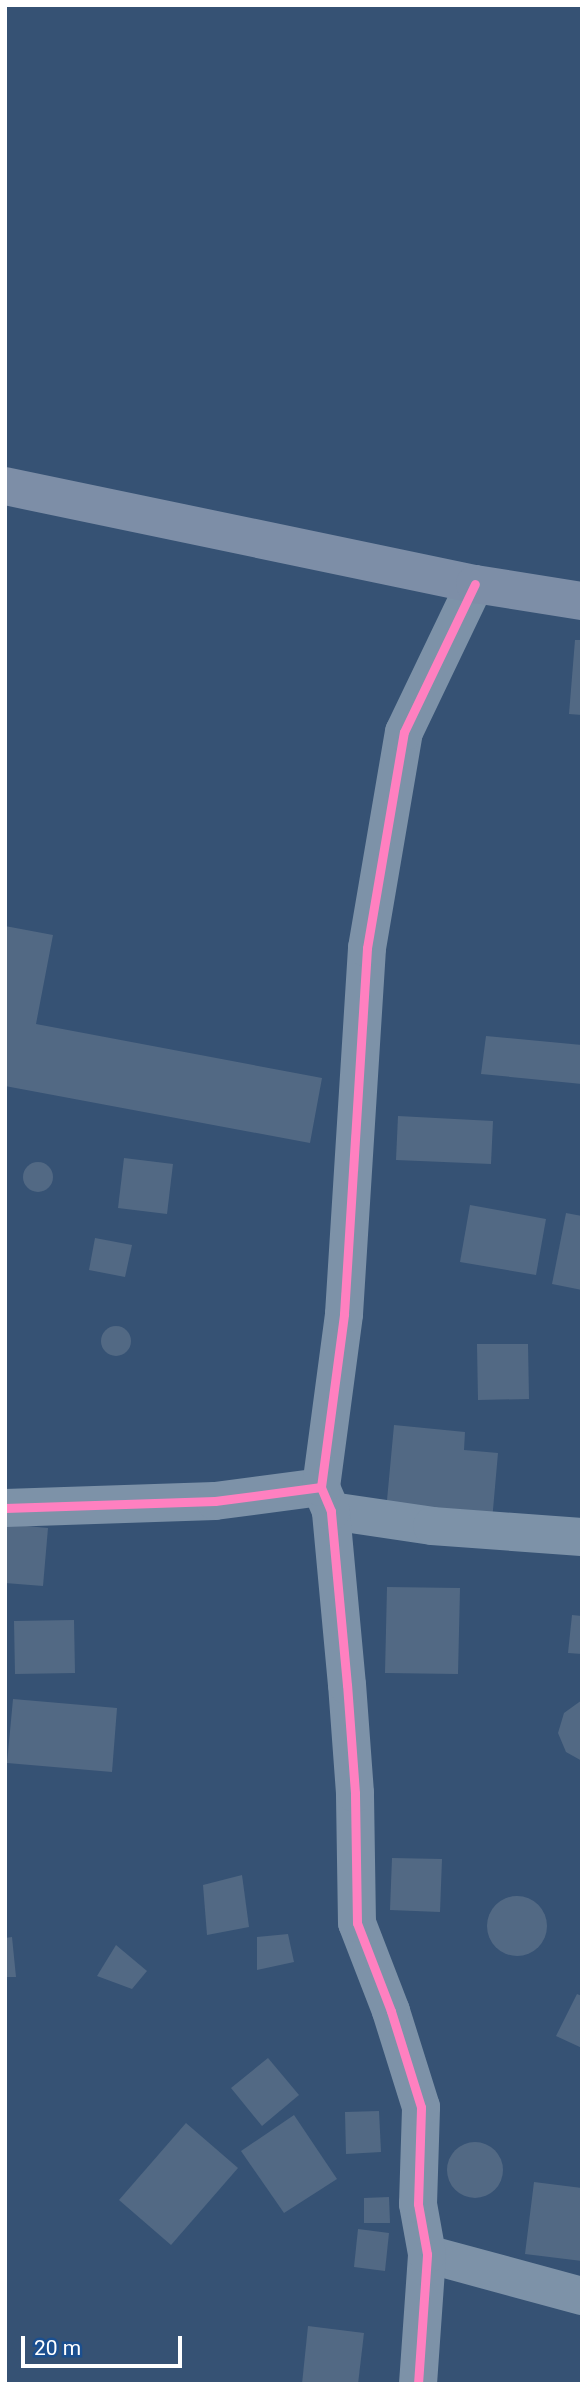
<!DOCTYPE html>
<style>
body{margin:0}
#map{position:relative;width:587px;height:2389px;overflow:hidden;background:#365274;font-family:Roboto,sans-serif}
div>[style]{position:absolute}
.building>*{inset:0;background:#526984}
.round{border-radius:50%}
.minor>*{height:38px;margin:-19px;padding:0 19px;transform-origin:19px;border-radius:19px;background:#7d92a8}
.major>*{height:38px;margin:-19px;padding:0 19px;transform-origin:19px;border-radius:19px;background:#7d8ea7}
.cycleway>*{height:9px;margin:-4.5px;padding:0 4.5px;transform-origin:4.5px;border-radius:4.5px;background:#ff80c0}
span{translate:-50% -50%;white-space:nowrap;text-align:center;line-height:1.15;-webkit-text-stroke:5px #1b4f8f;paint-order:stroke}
.frame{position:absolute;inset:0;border:7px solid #fff;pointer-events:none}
.scale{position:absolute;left:21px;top:2336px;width:161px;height:32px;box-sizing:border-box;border:4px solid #fff;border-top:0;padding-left:9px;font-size:21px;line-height:24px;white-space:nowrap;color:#fff;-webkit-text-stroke:5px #1b4f8f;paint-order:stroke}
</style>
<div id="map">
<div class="building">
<div style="clip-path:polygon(575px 640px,582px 640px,582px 715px,569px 714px)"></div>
<div style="clip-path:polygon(5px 926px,53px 935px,36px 1024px,322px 1078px,310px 1143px,5px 1086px)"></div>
<div style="clip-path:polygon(486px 1036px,582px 1045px,582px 1084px,481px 1074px)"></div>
<div style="clip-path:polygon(398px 1116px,493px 1121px,491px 1164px,396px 1160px)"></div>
<div style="clip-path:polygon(124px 1158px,173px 1164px,167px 1214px,118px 1208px)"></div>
<div class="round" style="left:23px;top:1162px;width:30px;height:30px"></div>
<div style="clip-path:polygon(470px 1205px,546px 1219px,536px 1275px,460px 1262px)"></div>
<div style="clip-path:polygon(566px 1213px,582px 1216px,582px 1290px,552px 1284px)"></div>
<div style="clip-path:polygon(95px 1238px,132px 1245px,125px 1277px,89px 1270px)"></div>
<div class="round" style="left:101px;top:1326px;width:30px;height:30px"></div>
<div style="clip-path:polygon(477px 1344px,528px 1344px,529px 1399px,478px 1400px)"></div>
<div style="clip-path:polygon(394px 1425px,465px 1432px,464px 1450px,498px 1453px,492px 1521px,386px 1511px)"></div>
<div style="clip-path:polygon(5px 1524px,48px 1528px,43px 1586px,5px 1583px)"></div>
<div style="clip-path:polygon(387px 1587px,460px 1588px,458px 1674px,385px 1673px)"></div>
<div style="clip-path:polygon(572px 1615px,582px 1616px,582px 1654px,568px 1653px)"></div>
<div style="clip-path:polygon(74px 1620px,75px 1673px,15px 1674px,14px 1621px)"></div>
<div style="clip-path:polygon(13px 1699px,117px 1708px,112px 1772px,7px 1763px)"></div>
<div style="clip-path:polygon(582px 1700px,582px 1761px,566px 1752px,558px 1733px,564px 1713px)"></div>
<div style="clip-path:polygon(392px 1858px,442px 1859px,440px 1912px,390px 1910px)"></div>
<div style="clip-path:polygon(242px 1875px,249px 1927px,207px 1935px,203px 1885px)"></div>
<div class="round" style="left:487px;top:1896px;width:60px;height:60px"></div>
<div style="clip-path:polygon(288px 1934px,294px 1962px,257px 1970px,257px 1937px)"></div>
<div style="clip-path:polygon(12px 1937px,16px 1977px,5px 1977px,5px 1938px)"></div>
<div style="clip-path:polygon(116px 1945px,147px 1971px,132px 1989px,97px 1976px)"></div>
<div style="clip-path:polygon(577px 1994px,582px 1996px,582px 2048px,556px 2036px)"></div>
<div style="clip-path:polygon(268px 2058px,299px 2095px,262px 2126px,231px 2088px)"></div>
<div style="clip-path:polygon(379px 2111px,381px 2152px,346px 2154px,345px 2112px)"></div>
<div style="clip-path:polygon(294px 2115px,337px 2179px,284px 2213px,241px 2151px)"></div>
<div style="clip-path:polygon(186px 2123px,238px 2168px,171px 2245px,119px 2200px)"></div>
<div class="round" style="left:447px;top:2142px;width:56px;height:56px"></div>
<div style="clip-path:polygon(534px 2182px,582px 2188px,582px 2261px,525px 2254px)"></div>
<div style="clip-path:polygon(389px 2197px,390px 2223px,364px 2223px,364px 2198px)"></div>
<div style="clip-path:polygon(358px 2229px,389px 2233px,385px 2271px,354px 2267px)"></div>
<div style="clip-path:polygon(308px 2326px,364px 2333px,358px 2384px,302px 2384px)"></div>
</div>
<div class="minor">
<div style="left:5px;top:1508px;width:210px;rotate:-1.9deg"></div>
<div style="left:215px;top:1501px;width:107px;rotate:-7.5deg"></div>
<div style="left:331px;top:1511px;width:102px;rotate:8.4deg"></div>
<div style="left:432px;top:1526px;width:150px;rotate:4.2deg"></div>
<div style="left:427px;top:2254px;width:161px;rotate:15.2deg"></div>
<div style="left:418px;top:2384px;width:130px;rotate:-86deg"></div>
<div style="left:427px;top:2254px;width:51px;rotate:-100.2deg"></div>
<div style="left:418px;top:2204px;width:97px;rotate:-88.2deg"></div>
<div style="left:421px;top:2107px;width:101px;rotate:-107.4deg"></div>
<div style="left:391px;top:2011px;width:94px;rotate:-111.1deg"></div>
<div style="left:357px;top:1923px;width:130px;rotate:-90.9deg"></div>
<div style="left:355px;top:1793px;width:108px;rotate:-94.2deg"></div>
<div style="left:347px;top:1685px;width:175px;rotate:-95.3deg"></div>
<div style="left:331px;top:1511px;width:26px;rotate:-113deg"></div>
<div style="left:321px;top:1487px;width:175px;rotate:-82.4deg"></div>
<div style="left:344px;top:1314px;width:367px;rotate:-86.4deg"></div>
<div style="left:367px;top:948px;width:219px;rotate:-80.3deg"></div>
<div style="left:404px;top:732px;width:164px;rotate:-64.4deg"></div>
</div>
<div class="major">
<div style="left:5px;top:486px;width:480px;rotate:11.8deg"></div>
<div style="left:475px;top:584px;width:108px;rotate:9deg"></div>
</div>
<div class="cycleway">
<div style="left:5px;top:1508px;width:210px;rotate:-1.9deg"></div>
<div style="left:215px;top:1501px;width:107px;rotate:-7.5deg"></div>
<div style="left:418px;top:2384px;width:130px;rotate:-86deg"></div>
<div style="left:427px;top:2254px;width:51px;rotate:-100.2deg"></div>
<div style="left:418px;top:2204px;width:97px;rotate:-88.2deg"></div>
<div style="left:421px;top:2107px;width:101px;rotate:-107.4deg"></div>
<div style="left:391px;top:2011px;width:94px;rotate:-111.1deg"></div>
<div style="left:357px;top:1923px;width:130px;rotate:-90.9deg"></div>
<div style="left:355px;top:1793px;width:108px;rotate:-94.2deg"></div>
<div style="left:347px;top:1685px;width:175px;rotate:-95.3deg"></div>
<div style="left:331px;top:1511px;width:26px;rotate:-113deg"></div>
<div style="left:321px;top:1487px;width:175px;rotate:-82.4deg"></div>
<div style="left:344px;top:1314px;width:367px;rotate:-86.4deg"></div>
<div style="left:367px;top:948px;width:219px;rotate:-80.3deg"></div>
<div style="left:404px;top:732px;width:164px;rotate:-64.4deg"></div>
</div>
<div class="frame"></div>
<div class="scale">20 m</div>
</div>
